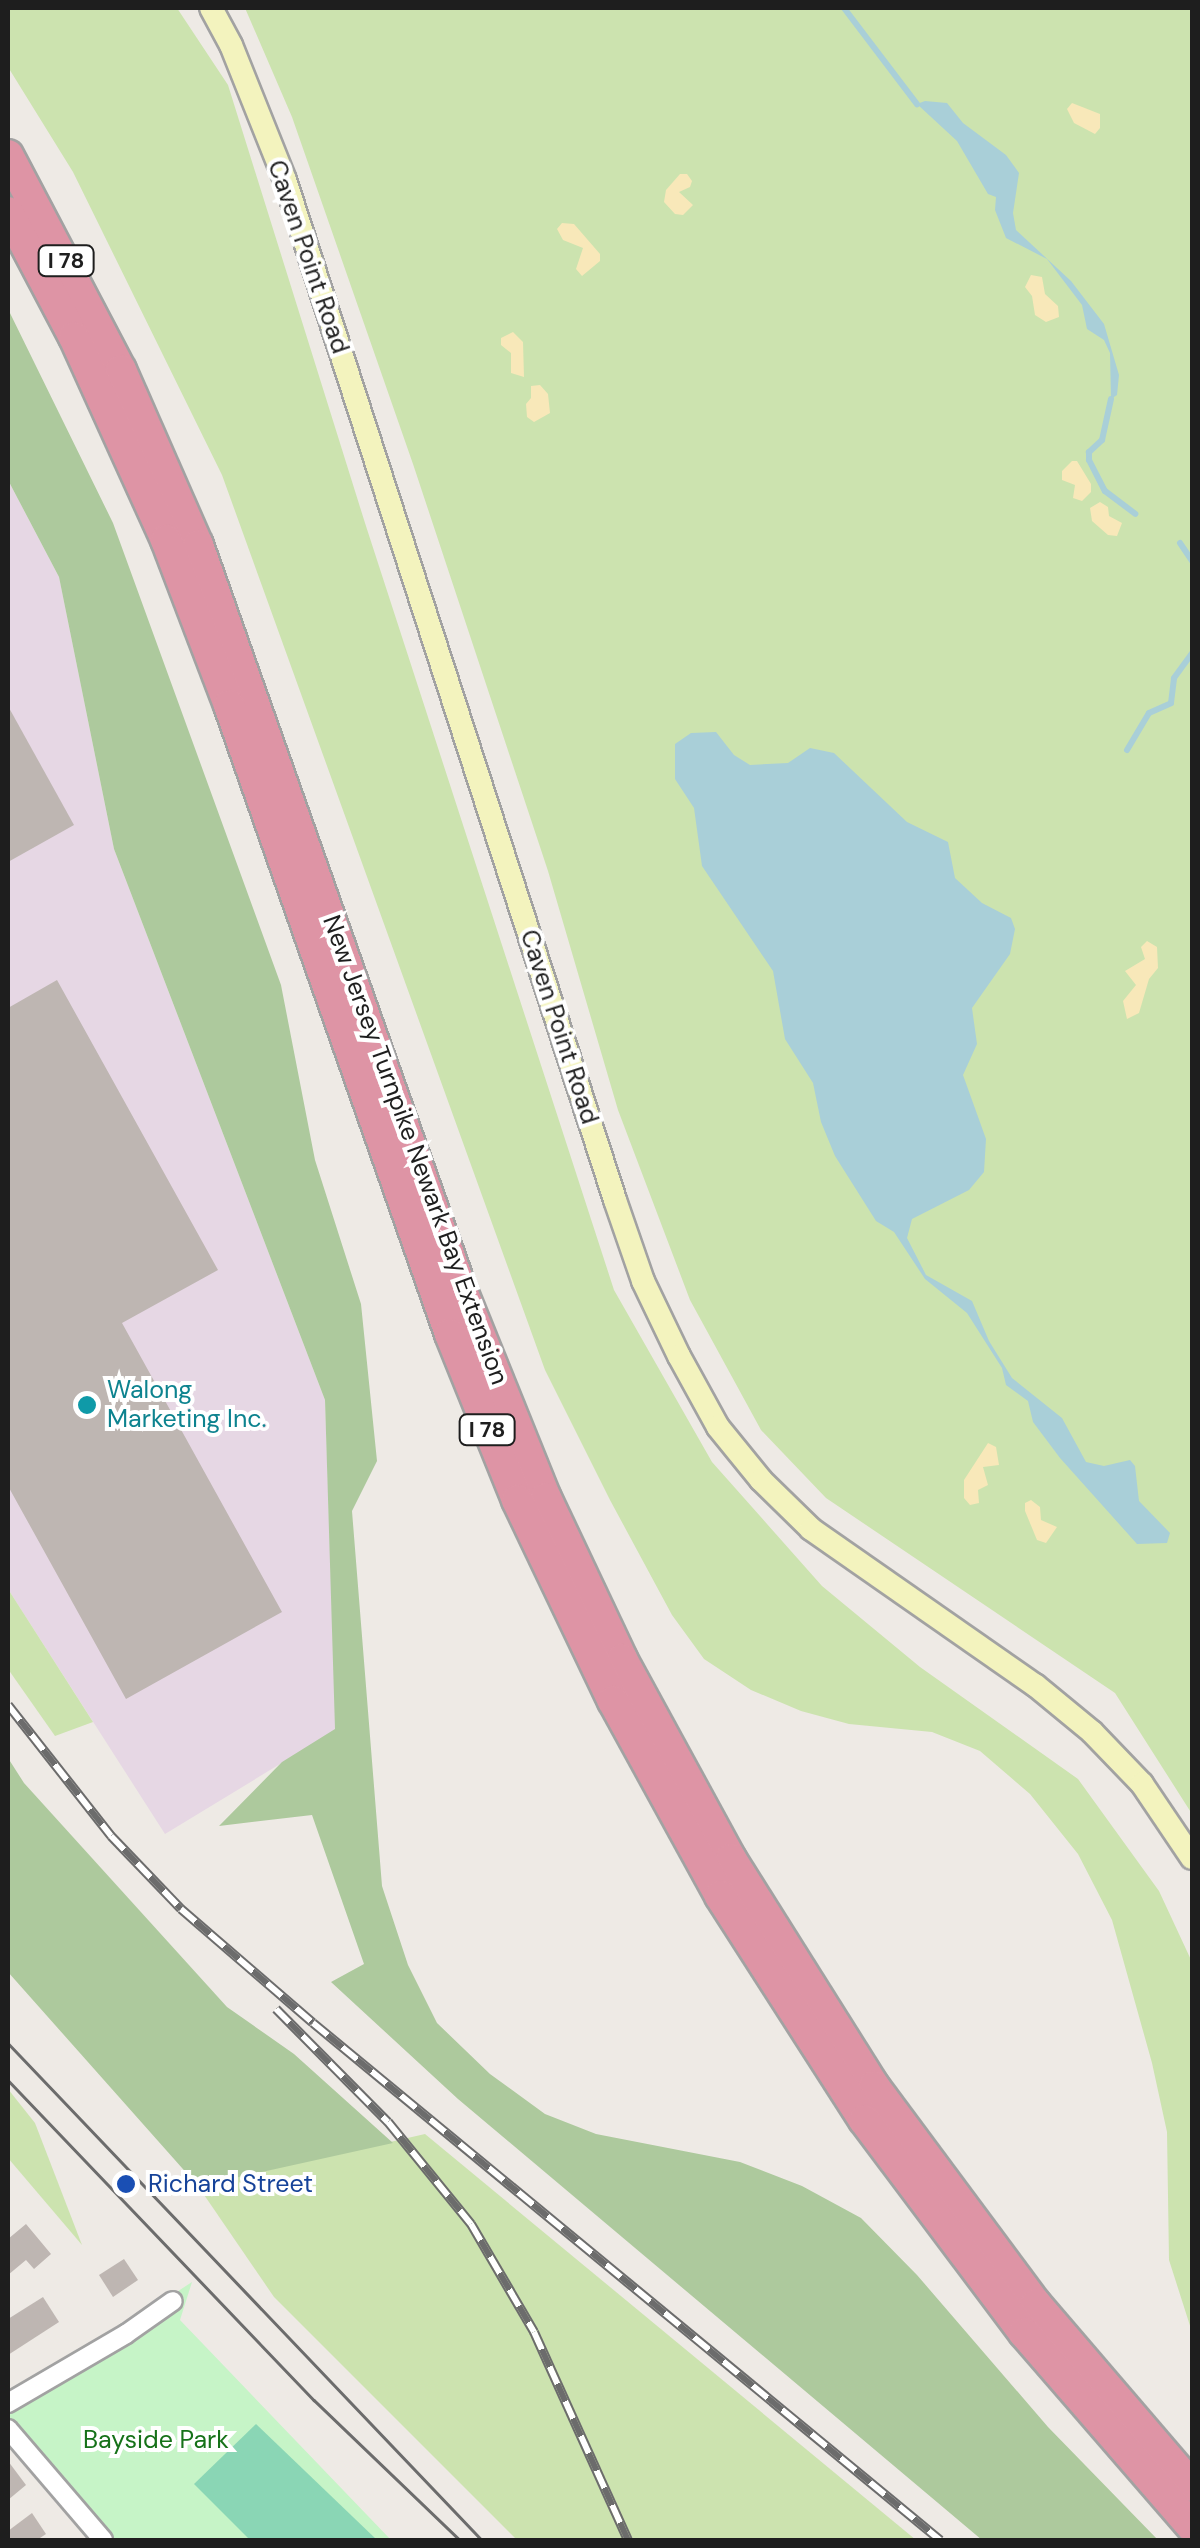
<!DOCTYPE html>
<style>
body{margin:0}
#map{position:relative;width:1200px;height:2548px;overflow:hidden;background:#eeeae5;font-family:"DM Sans",sans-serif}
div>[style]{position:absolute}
.industrial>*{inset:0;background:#e6d7e4}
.grass>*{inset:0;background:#cce3af}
.forest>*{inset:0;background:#adc99d}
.sand>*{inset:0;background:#f8e8b9}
.park>*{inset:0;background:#c6f4c7}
.pitch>*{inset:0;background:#8ad6b5}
.water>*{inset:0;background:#a9cfd8}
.stream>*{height:6px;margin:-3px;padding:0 3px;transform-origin:3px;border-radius:3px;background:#a9cfd8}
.building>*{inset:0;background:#beb6b2}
.roads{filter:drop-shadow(2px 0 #a2a2a2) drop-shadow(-2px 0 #a2a2a2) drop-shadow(0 2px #a2a2a2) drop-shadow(0 -2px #a2a2a2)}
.street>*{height:18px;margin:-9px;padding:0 9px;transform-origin:9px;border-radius:9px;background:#fff}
.secondary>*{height:22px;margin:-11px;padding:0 11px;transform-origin:11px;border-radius:11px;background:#f3f3be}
.highway>*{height:30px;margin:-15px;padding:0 15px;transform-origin:15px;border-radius:15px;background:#de94a5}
.tram>*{height:2.5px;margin:-1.25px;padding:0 1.25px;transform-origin:1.25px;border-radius:1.25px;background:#6c6c6c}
.rail>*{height:10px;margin-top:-5px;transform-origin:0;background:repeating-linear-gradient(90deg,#fff 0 19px,#6c6c6c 0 38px);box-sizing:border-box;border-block:2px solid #6c6c6c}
.dots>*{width:28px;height:28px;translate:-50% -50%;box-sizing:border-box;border:5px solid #fff;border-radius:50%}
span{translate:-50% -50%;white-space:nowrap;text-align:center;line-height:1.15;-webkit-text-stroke:8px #fff;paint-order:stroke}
.shield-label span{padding:2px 8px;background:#fff;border:2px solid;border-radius:8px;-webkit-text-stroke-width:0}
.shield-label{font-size:22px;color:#1e1e1e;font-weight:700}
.street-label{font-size:25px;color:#1e1e1e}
.culture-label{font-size:25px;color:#0d838f}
.left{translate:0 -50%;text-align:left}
.transit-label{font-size:25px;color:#164399}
.park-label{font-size:25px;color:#167219}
.frame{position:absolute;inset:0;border:10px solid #1e1e1e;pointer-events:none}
</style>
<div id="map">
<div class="industrial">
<div style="clip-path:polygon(8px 480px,59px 577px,114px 849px,325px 1400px,336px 1730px,165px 1834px,8px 1589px)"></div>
</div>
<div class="grass">
<div style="clip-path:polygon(8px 8px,177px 8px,228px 85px,365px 523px,614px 1290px,712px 1462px,822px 1586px,920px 1667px,1078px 1779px,1159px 1891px,1192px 1962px,1192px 2332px,1169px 2260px,1167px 2132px,1152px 2063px,1112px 1920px,1078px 1854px,1030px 1794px,980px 1751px,932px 1732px,849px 1724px,801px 1711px,751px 1690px,704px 1659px,672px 1615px,610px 1500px,545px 1370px,222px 475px,73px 172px,8px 67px)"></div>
<div style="clip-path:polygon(245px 8px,1192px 8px,1192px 1814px,1115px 1693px,826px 1498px,761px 1430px,690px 1300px,618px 1110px,548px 871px,413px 464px,292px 117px)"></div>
<div style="clip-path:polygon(8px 1589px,93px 1722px,55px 1736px,8px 1669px)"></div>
<div style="clip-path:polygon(8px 2089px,35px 2123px,82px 2245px,8px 2158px)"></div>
<div style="clip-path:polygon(425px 2134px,916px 2540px,517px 2540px,274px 2297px,198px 2186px)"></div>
</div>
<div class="forest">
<div style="clip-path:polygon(8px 309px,113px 523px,281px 985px,315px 1160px,361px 1304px,377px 1461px,352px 1511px,382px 1886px,408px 1965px,437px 2023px,490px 2074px,545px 2114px,596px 2134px,740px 2162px,802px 2186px,861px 2218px,917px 2275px,1048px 2427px,1158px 2540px,982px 2540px,458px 2099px,331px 1982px,364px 1964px,312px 1815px,219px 1826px,282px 1762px,335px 1729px,325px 1400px,114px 849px,59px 577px,8px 480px)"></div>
<div style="clip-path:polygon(8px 1758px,24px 1783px,227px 2007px,294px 2054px,393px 2143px,198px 2186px,8px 1972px)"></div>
</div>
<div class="sand">
<div style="clip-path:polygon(1072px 103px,1100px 114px,1100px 128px,1095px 134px,1074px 123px,1067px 109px)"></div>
<div style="clip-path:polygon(680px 174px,687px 174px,692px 181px,690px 187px,679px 192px,693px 205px,683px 215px,675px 214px,664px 202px,666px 190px)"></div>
<div style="clip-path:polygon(562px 223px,574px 224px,600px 254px,600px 261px,582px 276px,576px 269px,583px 248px,563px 240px,557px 229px)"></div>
<div style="clip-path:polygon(1031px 275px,1042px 277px,1045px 294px,1058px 306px,1059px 317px,1046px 322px,1035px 315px,1032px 296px,1025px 287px)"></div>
<div style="clip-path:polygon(513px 332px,523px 342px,524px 377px,511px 373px,511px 353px,501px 345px,501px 338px)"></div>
<div style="clip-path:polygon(540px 385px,548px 394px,550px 413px,534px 422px,527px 417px,526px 404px,531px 398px,531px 386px)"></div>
<div style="clip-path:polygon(1072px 461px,1077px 461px,1091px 484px,1091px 492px,1082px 501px,1073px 498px,1075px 485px,1062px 480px,1062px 471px)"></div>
<div style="clip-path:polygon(1100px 502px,1108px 507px,1109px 516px,1122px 523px,1117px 536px,1108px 535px,1092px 521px,1090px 508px)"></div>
<div style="clip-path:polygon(1147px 941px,1157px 947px,1158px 968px,1149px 979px,1139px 1013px,1127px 1019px,1123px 1001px,1136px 985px,1125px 971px,1145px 959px,1141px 947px)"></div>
<div style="clip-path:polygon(988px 1443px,996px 1447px,999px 1465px,983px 1467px,988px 1485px,978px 1490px,979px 1503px,970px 1505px,964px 1498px,964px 1480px)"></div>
<div style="clip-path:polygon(1031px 1500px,1040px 1507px,1041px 1520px,1057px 1527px,1046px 1543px,1037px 1540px,1025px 1511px,1025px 1503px)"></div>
</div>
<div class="park">
<div style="clip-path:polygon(192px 2282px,180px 2320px,391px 2540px,109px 2540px,8px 2420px,8px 2402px)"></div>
</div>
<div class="pitch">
<div style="clip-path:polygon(256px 2424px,377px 2540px,250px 2540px,194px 2484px)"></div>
</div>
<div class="water">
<div style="clip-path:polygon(925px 101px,947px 103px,963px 123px,1006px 155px,1019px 173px,1013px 213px,1016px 230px,1071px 281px,1104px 324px,1119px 375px,1117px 395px,1111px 399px,1110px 353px,1104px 340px,1087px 329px,1082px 305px,1047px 259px,1006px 238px,995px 210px,996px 197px,988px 194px,957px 141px,917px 104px)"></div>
<div style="clip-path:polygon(716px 732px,734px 755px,750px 765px,788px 763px,810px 748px,834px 753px,907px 822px,948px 842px,955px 878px,982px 903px,1011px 918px,1015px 929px,1010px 954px,972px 1008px,977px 1044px,963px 1075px,986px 1139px,984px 1172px,969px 1190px,912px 1219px,907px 1238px,926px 1275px,972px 1301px,989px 1341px,1012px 1378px,1062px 1418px,1086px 1462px,1104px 1466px,1130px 1460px,1135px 1466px,1139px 1501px,1170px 1533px,1167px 1543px,1137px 1544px,1060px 1458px,1033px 1422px,1028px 1401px,1006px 1385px,1002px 1368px,967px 1313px,925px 1279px,894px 1232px,876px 1221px,835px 1156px,821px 1122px,813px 1083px,785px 1039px,773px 971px,702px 866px,694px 808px,675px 779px,675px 744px,691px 733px)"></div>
</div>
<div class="stream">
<div style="left:844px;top:8px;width:121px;rotate:52.8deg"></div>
<div style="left:1111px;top:399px;width:42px;rotate:102.4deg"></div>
<div style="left:1102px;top:440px;width:18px;rotate:137deg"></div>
<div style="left:1089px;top:452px;width:8px;rotate:90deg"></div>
<div style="left:1089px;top:460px;width:35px;rotate:63deg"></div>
<div style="left:1105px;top:491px;width:38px;rotate:37deg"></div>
<div style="left:1180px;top:543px;width:22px;rotate:56deg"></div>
<div style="left:1127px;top:750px;width:43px;rotate:-59.3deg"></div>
<div style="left:1149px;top:713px;width:24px;rotate:-24deg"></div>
<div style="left:1171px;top:703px;width:25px;rotate:-83deg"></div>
<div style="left:1174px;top:678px;width:31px;rotate:-54deg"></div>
</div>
<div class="building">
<div style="clip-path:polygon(8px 706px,74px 825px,8px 862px)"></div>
<div style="clip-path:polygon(57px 980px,218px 1270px,122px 1323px,282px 1612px,126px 1699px,8px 1486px,8px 1008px)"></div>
<div style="clip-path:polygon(26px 2224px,51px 2254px,34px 2269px,26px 2260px,8px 2275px,8px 2239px)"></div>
<div style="clip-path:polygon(124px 2259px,138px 2280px,113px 2297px,99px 2275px)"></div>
<div style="clip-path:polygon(43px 2297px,59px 2322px,8px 2355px,8px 2319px)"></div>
<div style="clip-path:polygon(8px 2461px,26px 2485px,8px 2500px)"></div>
<div style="clip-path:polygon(32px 2513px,46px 2534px,37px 2540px,8px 2540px,8px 2531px)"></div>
</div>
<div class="roads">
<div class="street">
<div style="left:8px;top:2403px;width:137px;rotate:-30.3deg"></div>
<div style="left:126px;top:2334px;width:57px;rotate:-35.1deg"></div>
<div style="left:8px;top:2429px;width:146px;rotate:49.4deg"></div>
</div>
<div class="secondary">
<div style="left:211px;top:8px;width:42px;rotate:61.6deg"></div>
<div style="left:231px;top:45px;width:145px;rotate:68.2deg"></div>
<div style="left:285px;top:180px;width:1072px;rotate:72.07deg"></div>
<div style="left:615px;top:1200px;width:86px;rotate:70.9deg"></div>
<div style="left:643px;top:1281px;width:83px;rotate:64.4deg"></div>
<div style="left:679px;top:1356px;width:81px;rotate:61.2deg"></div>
<div style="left:718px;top:1427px;width:68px;rotate:50.9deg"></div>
<div style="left:761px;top:1480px;width:70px;rotate:44.4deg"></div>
<div style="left:811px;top:1529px;width:273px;rotate:34.9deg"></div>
<div style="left:1035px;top:1685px;width:74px;rotate:39.5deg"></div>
<div style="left:1092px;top:1732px;width:72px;rotate:46.1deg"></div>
<div style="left:1142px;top:1784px;width:89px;rotate:56deg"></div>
</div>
<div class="highway">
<div style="left:8px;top:155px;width:243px;rotate:62.3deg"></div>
<div style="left:121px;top:370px;width:191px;rotate:66.3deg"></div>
<div style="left:198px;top:545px;width:788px;rotate:70.51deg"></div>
<div style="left:461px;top:1288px;width:227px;rotate:68deg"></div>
<div style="left:546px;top:1498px;width:178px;rotate:64.7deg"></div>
<div style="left:622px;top:1659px;width:228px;rotate:61.4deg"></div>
<div style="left:731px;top:1859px;width:268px;rotate:57.8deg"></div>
<div style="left:874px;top:2086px;width:272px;rotate:53.4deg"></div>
<div style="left:1036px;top:2304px;width:240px;rotate:49.4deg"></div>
<div style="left:8px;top:212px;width:141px;rotate:62.2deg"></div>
<div style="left:74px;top:337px;width:223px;rotate:65.6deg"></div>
<div style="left:166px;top:540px;width:177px;rotate:69.1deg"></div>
<div style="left:229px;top:705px;width:667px;rotate:70.64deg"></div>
<div style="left:450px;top:1334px;width:179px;rotate:68deg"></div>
<div style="left:517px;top:1500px;width:223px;rotate:64.5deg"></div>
<div style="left:613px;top:1701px;width:222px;rotate:61.2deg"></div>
<div style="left:720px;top:1896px;width:266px;rotate:57.3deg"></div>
<div style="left:864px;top:2120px;width:266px;rotate:53.1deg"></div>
<div style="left:1024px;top:2333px;width:257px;rotate:49.1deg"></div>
</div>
</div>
<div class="tram">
<div style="left:8px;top:2043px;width:687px;rotate:46.36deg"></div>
<div style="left:8px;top:2080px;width:443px;rotate:46.3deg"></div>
<div style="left:314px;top:2400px;width:202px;rotate:43.8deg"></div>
</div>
<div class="rail">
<div style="left:8px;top:1705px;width:167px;rotate:51.8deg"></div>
<div style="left:111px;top:1836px;width:101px;rotate:46.2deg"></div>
<div style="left:181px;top:1909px;width:174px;rotate:40.8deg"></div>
<div style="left:313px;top:2023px;width:813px;rotate:39.51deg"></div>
<div style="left:276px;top:2009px;width:159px;rotate:45.3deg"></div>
<div style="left:388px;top:2122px;width:132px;rotate:50.9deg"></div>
<div style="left:471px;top:2224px;width:125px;rotate:59.7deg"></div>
<div style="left:534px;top:2332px;width:228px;rotate:65.7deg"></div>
</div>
<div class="dots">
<div style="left:87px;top:1405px;background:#0f9aa8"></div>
<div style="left:126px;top:2184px;background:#1a4fb4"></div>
</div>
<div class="shield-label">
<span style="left:66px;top:261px">I 78</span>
<span style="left:487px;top:1430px">I 78</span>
</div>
<div class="street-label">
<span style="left:308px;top:257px;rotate:71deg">Caven Point Road</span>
<span style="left:559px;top:1027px;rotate:72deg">Caven Point Road</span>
<span style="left:415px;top:1150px;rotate:70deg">New Jersey Turnpike Newark Bay Extension</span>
</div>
<div class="culture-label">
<span class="left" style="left:107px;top:1405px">Walong<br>Marketing Inc.</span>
</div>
<div class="transit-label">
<span class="left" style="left:148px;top:2184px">Richard Street</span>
</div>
<div class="park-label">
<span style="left:156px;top:2440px">Bayside Park</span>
</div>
<div class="frame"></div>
</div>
